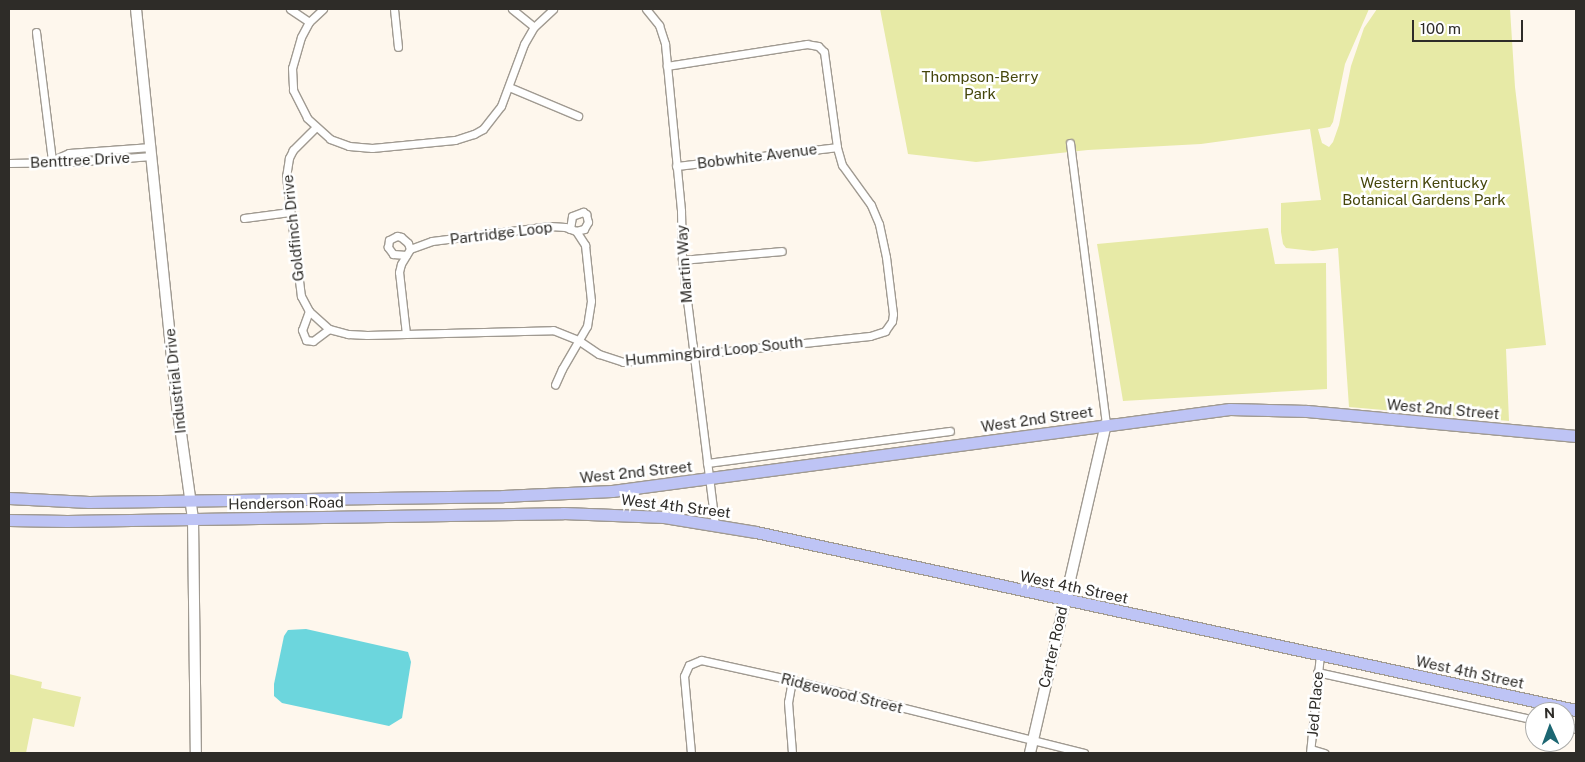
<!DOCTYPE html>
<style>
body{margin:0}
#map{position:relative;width:1585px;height:762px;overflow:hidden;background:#fef7ed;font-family:"Public Sans",sans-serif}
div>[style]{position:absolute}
.green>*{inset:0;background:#e7eaa6}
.water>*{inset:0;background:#6cd6dd}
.roads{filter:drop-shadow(1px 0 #a09a91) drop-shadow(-1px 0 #a09a91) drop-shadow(0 1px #a09a91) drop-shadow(0 -1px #a09a91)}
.street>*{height:7px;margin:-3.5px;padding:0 3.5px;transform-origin:3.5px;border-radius:3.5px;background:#fff}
.secondary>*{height:10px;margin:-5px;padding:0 5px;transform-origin:5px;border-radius:5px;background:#fff}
.primary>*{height:11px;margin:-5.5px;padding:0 5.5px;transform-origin:5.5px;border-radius:5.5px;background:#bec4f5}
span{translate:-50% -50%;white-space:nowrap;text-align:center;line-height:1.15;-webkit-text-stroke:5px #fff;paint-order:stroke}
.park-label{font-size:15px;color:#45460b}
.street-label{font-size:15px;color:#2e2c28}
.frame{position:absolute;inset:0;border:10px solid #2e2c28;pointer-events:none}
.north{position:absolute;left:1525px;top:702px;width:50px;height:50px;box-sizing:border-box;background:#fff;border:1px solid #ababa9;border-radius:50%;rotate:358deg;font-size:14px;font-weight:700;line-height:20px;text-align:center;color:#2e2c28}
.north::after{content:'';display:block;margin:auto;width:18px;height:22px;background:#1c6672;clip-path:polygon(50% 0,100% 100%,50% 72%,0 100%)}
.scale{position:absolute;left:1412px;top:20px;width:111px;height:22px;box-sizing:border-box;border:2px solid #2e2c28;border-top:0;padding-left:6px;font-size:15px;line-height:18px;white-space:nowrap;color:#2e2c28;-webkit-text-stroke:4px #fff;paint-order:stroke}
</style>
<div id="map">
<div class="green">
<div style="clip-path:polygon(880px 9px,1369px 9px,1345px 64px,1333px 122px,1330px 127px,1318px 129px,1322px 143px,1329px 147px,1333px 142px,1339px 125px,1351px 66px,1364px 28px,1377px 9px,1510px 9px,1515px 87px,1546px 345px,1506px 349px,1509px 421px,1349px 407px,1338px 248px,1313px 251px,1286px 248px,1283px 244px,1281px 232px,1281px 203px,1321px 200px,1310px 129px,1201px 144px,1088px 150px,976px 162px,908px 154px)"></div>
<div style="clip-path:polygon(1268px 228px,1275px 264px,1326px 263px,1327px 389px,1123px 401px,1097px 244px)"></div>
<div style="clip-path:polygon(9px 674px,42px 682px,41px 688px,81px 697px,74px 727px,33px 718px,26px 753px,9px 753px)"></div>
</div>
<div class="water">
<div style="clip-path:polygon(306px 629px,408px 652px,411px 662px,402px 718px,389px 726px,282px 703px,274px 696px,274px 684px,284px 636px,288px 630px)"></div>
</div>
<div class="roads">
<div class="street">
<div style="left:290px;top:9px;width:23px;rotate:34deg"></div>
<div style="left:323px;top:9px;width:19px;rotate:137deg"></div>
<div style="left:309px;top:22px;width:17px;rotate:118deg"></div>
<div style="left:301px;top:37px;width:32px;rotate:106deg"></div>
<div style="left:292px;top:68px;width:22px;rotate:87deg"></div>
<div style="left:293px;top:90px;width:31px;rotate:63deg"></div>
<div style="left:307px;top:118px;width:31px;rotate:42deg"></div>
<div style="left:330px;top:139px;width:20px;rotate:20deg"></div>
<div style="left:349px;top:146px;width:23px;rotate:5deg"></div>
<div style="left:372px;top:148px;width:83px;rotate:-5.5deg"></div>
<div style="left:455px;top:140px;width:20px;rotate:-18deg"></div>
<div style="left:474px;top:134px;width:10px;rotate:-29deg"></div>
<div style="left:483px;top:129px;width:29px;rotate:-52deg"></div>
<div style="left:501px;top:106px;width:66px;rotate:-69.6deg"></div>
<div style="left:524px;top:44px;width:20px;rotate:-60deg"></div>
<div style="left:534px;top:27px;width:26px;rotate:-43deg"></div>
<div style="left:394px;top:9px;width:38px;rotate:84deg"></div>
<div style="left:512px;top:9px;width:28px;rotate:39deg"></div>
<div style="left:646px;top:9px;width:21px;rotate:51deg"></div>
<div style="left:659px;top:25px;width:20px;rotate:72deg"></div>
<div style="left:665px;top:44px;width:168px;rotate:84.5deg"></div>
<div style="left:681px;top:211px;width:49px;rotate:88.8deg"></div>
<div style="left:682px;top:260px;width:266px;rotate:82.9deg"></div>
<div style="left:36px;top:32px;width:130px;rotate:82.9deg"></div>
<div style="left:509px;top:87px;width:75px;rotate:22.8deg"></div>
<div style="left:316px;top:127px;width:33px;rotate:135deg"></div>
<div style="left:293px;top:150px;width:9px;rotate:117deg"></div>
<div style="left:289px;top:158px;width:18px;rotate:99deg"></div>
<div style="left:286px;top:176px;width:121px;rotate:82.9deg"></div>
<div style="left:301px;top:296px;width:17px;rotate:62deg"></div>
<div style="left:309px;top:311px;width:27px;rotate:42deg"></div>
<div style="left:329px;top:329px;width:20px;rotate:15deg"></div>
<div style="left:348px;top:334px;width:19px;rotate:3deg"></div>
<div style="left:367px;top:335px;width:186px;rotate:-1.5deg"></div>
<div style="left:553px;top:330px;width:27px;rotate:22deg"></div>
<div style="left:578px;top:340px;width:25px;rotate:34deg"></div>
<div style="left:599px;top:354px;width:25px;rotate:18deg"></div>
<div style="left:623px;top:362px;width:248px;rotate:-6deg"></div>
<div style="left:870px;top:336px;width:16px;rotate:-18deg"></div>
<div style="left:885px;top:331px;width:12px;rotate:-55deg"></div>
<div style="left:892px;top:321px;width:7px;rotate:-82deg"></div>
<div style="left:893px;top:314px;width:57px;rotate:-97deg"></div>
<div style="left:886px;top:257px;width:34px;rotate:-102deg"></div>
<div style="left:879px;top:224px;width:21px;rotate:-113deg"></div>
<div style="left:871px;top:205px;width:49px;rotate:-125.9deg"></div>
<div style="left:842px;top:165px;width:19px;rotate:-106deg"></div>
<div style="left:837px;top:147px;width:96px;rotate:-97.8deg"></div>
<div style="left:824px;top:52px;width:8px;rotate:-135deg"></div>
<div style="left:818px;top:46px;width:11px;rotate:-170deg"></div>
<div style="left:807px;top:44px;width:142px;rotate:171.1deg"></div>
<div style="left:1070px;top:143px;width:283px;rotate:82.7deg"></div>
<div style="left:53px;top:160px;width:17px;rotate:-24deg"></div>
<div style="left:69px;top:153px;width:82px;rotate:-4.2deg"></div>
<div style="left:9px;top:163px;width:62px;rotate:-0.9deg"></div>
<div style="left:71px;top:162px;width:81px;rotate:-4.2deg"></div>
<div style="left:676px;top:166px;width:162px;rotate:-6.7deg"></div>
<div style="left:244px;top:218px;width:46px;rotate:-7.4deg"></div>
<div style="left:570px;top:229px;width:13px;rotate:-81deg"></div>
<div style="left:572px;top:216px;width:12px;rotate:-20deg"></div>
<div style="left:583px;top:212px;width:4px;rotate:34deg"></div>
<div style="left:586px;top:214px;width:8px;rotate:76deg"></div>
<div style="left:588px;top:222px;width:8px;rotate:120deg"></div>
<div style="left:584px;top:229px;width:8px;rotate:166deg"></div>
<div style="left:406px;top:255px;width:13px;rotate:-176deg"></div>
<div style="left:393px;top:254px;width:9px;rotate:-126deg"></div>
<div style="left:388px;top:247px;width:7px;rotate:-82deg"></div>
<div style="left:389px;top:240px;width:9px;rotate:-27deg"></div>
<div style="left:397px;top:236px;width:4px;rotate:14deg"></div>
<div style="left:401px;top:237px;width:9px;rotate:41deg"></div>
<div style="left:408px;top:243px;width:6px;rotate:72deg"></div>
<div style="left:682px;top:260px;width:100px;rotate:-5.1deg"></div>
<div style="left:309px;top:311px;width:20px;rotate:110deg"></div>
<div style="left:302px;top:330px;width:11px;rotate:68deg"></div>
<div style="left:306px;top:340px;width:7px;rotate:8deg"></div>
<div style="left:313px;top:341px;width:20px;rotate:-37deg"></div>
<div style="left:406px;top:334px;width:62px;rotate:-96.4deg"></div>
<div style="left:399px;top:272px;width:8px;rotate:-76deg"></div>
<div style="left:401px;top:264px;width:17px;rotate:-59deg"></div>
<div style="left:410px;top:249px;width:23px;rotate:-20deg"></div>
<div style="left:432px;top:241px;width:119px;rotate:-7.2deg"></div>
<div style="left:550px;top:226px;width:15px;rotate:4deg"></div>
<div style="left:565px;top:227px;width:12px;rotate:20deg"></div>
<div style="left:576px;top:231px;width:17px;rotate:57deg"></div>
<div style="left:585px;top:245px;width:56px;rotate:83.9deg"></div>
<div style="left:591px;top:301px;width:25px;rotate:99deg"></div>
<div style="left:587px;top:326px;width:50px;rotate:120.2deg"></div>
<div style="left:562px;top:369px;width:17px;rotate:114deg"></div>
<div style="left:707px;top:463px;width:245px;rotate:-7.5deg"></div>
<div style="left:1317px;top:672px;width:223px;rotate:12.4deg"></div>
<div style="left:792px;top:680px;width:22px;rotate:100deg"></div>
<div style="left:788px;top:702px;width:51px;rotate:85.5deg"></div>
<div style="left:1565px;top:727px;width:11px;rotate:10deg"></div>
<div style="left:1311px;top:749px;width:14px;rotate:17deg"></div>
<div style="left:691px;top:753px;width:77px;rotate:-95.2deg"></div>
<div style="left:684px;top:676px;width:12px;rotate:-66deg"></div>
<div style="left:689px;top:665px;width:13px;rotate:-23deg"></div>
<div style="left:701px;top:660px;width:93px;rotate:12.4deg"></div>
<div style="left:792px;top:680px;width:301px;rotate:14deg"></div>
<div style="left:1310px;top:753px;width:100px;rotate:-84.2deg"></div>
</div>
<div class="secondary">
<div style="left:136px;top:9px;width:405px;rotate:84.1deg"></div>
<div style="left:178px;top:412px;width:108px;rotate:82deg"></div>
<div style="left:193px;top:519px;width:234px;rotate:89.3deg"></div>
<div style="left:1030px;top:753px;width:338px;rotate:-77deg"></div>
</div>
<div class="primary">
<div style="left:9px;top:498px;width:80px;rotate:2.9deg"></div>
<div style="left:89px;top:502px;width:414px;rotate:-0.8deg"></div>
<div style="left:503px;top:496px;width:109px;rotate:-2.6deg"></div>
<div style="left:612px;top:491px;width:623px;rotate:-7.56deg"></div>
<div style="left:1230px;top:409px;width:77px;rotate:1.5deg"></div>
<div style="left:1307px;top:411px;width:270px;rotate:5.3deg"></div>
<div style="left:9px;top:520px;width:58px;rotate:1deg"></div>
<div style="left:67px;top:521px;width:496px;rotate:-0.9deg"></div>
<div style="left:563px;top:513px;width:101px;rotate:2.3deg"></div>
<div style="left:664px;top:517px;width:93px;rotate:9.3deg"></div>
<div style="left:756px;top:532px;width:839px;rotate:12.25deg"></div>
</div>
</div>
<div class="park-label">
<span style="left:980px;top:85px">Thompson-Berry<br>Park</span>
<span style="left:1424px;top:191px">Western Kentucky<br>Botanical Gardens Park</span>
</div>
<div class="street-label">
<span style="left:757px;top:156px;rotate:-7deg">Bobwhite Avenue</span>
<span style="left:80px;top:160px;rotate:-3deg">Benttree Drive</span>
<span style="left:293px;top:228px;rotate:-96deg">Goldfinch Drive</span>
<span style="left:501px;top:233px;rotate:-7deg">Partridge Loop</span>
<span style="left:684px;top:264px;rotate:-94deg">Martin Way</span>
<span style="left:714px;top:351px;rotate:-6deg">Hummingbird Loop South</span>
<span style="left:175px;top:381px;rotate:-96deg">Industrial Drive</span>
<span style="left:1443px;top:409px;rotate:5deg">West 2nd Street</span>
<span style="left:1037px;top:419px;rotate:-8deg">West 2nd Street</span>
<span style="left:636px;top:472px;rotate:-6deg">West 2nd Street</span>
<span style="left:286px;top:503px;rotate:-1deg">Henderson Road</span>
<span style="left:676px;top:506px;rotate:7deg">West 4th Street</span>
<span style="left:1074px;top:587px;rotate:12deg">West 4th Street</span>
<span style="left:1053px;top:647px;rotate:-77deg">Carter Road</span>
<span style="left:1470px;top:672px;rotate:12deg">West 4th Street</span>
<span style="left:842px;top:693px;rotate:14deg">Ridgewood Street</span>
<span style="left:1315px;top:704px;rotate:-85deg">Jed Place</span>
</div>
<div class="frame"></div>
<div class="north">N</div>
<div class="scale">100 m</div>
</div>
